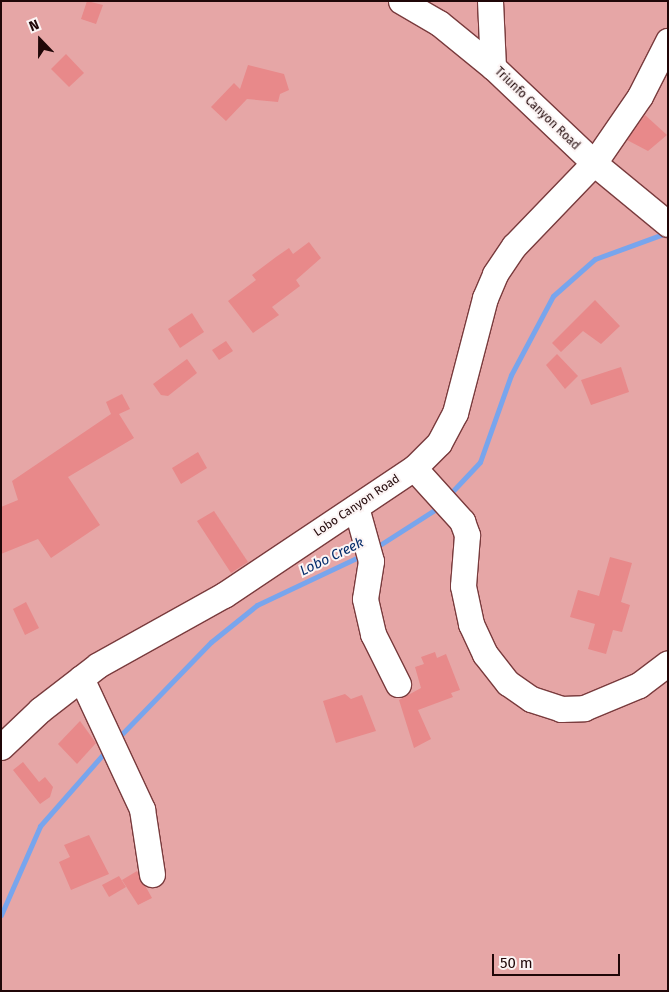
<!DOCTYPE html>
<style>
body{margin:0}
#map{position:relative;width:669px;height:992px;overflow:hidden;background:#f6c9c8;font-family:"Fira Sans",sans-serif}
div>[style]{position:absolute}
.green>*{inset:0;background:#e6a6a6}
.stream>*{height:5px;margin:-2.5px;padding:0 2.5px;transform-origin:2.5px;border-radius:2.5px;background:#78a5ed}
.building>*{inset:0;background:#e8898a}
.roads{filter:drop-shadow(1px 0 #793b3d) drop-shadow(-1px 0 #793b3d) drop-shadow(0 1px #793b3d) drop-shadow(0 -1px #793b3d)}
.minor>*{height:25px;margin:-12.5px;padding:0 12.5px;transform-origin:12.5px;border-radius:12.5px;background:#fff}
span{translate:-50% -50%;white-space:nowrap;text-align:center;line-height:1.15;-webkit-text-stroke:4px #fcf4f4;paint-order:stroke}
.street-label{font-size:12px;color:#200708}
.water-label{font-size:14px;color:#042c6b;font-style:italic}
.frame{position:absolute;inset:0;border:2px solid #200708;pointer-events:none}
.north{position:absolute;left:15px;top:15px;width:50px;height:50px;-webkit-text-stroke:4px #fcf4f4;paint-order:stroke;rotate:338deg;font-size:14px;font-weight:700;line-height:20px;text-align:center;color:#200708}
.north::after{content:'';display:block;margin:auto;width:18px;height:22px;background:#200708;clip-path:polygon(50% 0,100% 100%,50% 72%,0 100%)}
.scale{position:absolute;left:492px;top:954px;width:128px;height:22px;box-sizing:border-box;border:2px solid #200708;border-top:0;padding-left:6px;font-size:15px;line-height:18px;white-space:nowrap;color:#200708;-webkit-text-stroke:4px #fcf4f4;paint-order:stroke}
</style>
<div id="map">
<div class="green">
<div style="clip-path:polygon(1px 1px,668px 1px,668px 991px,1px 991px)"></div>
</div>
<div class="stream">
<div style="left:449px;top:495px;width:45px;rotate:-46.8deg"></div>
<div style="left:480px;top:462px;width:92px;rotate:-70.4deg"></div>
<div style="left:511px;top:375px;width:89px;rotate:-62deg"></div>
<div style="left:553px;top:296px;width:56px;rotate:-41.4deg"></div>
<div style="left:595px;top:259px;width:76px;rotate:-20.1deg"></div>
<div style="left:375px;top:548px;width:76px;rotate:-32.6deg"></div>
<div style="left:117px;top:739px;width:135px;rotate:-45.9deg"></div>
<div style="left:211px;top:642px;width:59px;rotate:-38.8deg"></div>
<div style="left:257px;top:605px;width:117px;rotate:-25.3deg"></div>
<div style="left:1px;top:915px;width:97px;rotate:-66.3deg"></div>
<div style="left:40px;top:826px;width:100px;rotate:-48.7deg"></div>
</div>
<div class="building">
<div style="clip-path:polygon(87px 1px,103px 5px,96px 24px,81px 19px)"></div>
<div style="clip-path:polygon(66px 54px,84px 73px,69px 87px,51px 69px)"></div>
<div style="clip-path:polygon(248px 65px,284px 74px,289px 90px,280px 94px,278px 102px,247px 99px,226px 121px,211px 107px,234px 83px,240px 89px)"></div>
<div style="clip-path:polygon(645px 115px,667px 135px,648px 151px,627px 140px)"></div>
<div style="clip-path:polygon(309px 242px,321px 258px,296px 280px,300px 286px,272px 307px,279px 315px,253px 333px,228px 301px,256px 280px,252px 275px,276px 257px,289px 248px,293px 254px)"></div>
<div style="clip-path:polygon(595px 300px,620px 326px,601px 344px,583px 331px,561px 352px,552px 343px)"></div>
<div style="clip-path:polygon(192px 313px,204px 332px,180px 348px,168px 329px)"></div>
<div style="clip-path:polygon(226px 341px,233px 351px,219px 360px,212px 350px)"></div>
<div style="clip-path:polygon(557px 354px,578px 376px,565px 389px,546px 365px)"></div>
<div style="clip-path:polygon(187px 359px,197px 373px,168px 396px,161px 395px,153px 384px)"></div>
<div style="clip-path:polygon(621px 367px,629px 392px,591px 405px,581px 380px)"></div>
<div style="clip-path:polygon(122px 394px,130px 409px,119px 414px,134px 438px,68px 477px,100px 525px,51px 558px,38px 539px,1px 554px,1px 507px,18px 500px,12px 481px,111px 414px,106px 402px)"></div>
<div style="clip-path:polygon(198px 452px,207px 468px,181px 484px,172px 468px)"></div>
<div style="clip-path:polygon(214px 511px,248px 562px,231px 573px,197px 521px)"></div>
<div style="clip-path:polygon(610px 557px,632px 563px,621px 602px,630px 605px,622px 632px,613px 630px,606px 654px,588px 649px,595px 624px,570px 617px,578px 590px,599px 596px)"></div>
<div style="clip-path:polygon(26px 602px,39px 628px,25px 635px,13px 609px)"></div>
<div style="clip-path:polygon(435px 652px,437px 658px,446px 654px,460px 690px,451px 693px,453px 697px,418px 710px,431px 739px,414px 748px,399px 700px,421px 688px,415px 667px,424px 664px,421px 657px)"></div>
<div style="clip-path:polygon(345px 694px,351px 699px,362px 695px,376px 731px,336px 743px,323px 701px)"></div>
<div style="clip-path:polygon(80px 721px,96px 743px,77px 764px,58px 744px)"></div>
<div style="clip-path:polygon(23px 762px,39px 782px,45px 777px,53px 787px,50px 797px,40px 804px,13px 770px)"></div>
<div style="clip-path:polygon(89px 835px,109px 874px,71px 890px,59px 862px,70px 857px,64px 845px)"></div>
<div style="clip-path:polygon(137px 871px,152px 898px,138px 905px,122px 880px)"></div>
<div style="clip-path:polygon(119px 876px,126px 887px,109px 897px,102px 885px)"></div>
</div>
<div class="roads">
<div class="minor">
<div style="left:401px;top:1px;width:44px;rotate:30.1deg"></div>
<div style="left:439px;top:23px;width:70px;rotate:39.2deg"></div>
<div style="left:493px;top:67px;width:139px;rotate:43.5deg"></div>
<div style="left:594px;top:163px;width:96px;rotate:39.5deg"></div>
<div style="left:490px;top:1px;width:66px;rotate:87.4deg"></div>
<div style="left:414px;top:468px;width:72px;rotate:47.8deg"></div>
<div style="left:462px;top:521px;width:15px;rotate:70deg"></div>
<div style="left:467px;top:535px;width:51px;rotate:94.5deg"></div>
<div style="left:463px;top:586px;width:39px;rotate:78deg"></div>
<div style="left:471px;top:624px;width:33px;rotate:65deg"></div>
<div style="left:485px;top:654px;width:37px;rotate:52deg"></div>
<div style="left:508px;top:683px;width:28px;rotate:35deg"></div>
<div style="left:531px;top:699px;width:32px;rotate:18deg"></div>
<div style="left:561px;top:709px;width:23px;rotate:-2deg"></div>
<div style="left:584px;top:708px;width:60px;rotate:-22.7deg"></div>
<div style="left:639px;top:685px;width:36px;rotate:-37deg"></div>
<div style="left:356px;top:507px;width:56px;rotate:74.5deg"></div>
<div style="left:371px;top:561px;width:38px;rotate:99deg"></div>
<div style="left:365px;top:599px;width:36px;rotate:77deg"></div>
<div style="left:373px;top:634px;width:56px;rotate:63.4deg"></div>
<div style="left:81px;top:678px;width:145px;rotate:65deg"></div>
<div style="left:142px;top:809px;width:66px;rotate:81.3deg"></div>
<div style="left:1px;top:747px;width:54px;rotate:-43.5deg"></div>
<div style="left:40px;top:710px;width:73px;rotate:-37.8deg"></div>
<div style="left:98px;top:665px;width:144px;rotate:-29.1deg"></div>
<div style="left:224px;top:595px;width:229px;rotate:-33.8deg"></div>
<div style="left:414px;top:468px;width:35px;rotate:-45deg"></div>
<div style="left:439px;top:443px;width:34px;rotate:-62deg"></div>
<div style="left:455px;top:413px;width:119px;rotate:-75.4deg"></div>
<div style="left:485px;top:298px;width:26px;rotate:-67deg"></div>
<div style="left:495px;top:274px;width:34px;rotate:-56deg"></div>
<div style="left:514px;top:246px;width:115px;rotate:-46.1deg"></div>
<div style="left:594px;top:163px;width:81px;rotate:-55.5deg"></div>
<div style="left:640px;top:96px;width:62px;rotate:-63deg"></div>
</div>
</div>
<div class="street-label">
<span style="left:537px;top:109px;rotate:44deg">Triunfo Canyon Road</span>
<span style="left:357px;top:506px;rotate:-34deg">Lobo Canyon Road</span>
</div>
<div class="water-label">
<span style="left:332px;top:557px;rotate:-26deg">Lobo Creek</span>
</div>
<div class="frame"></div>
<div class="north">N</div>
<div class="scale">50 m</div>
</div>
